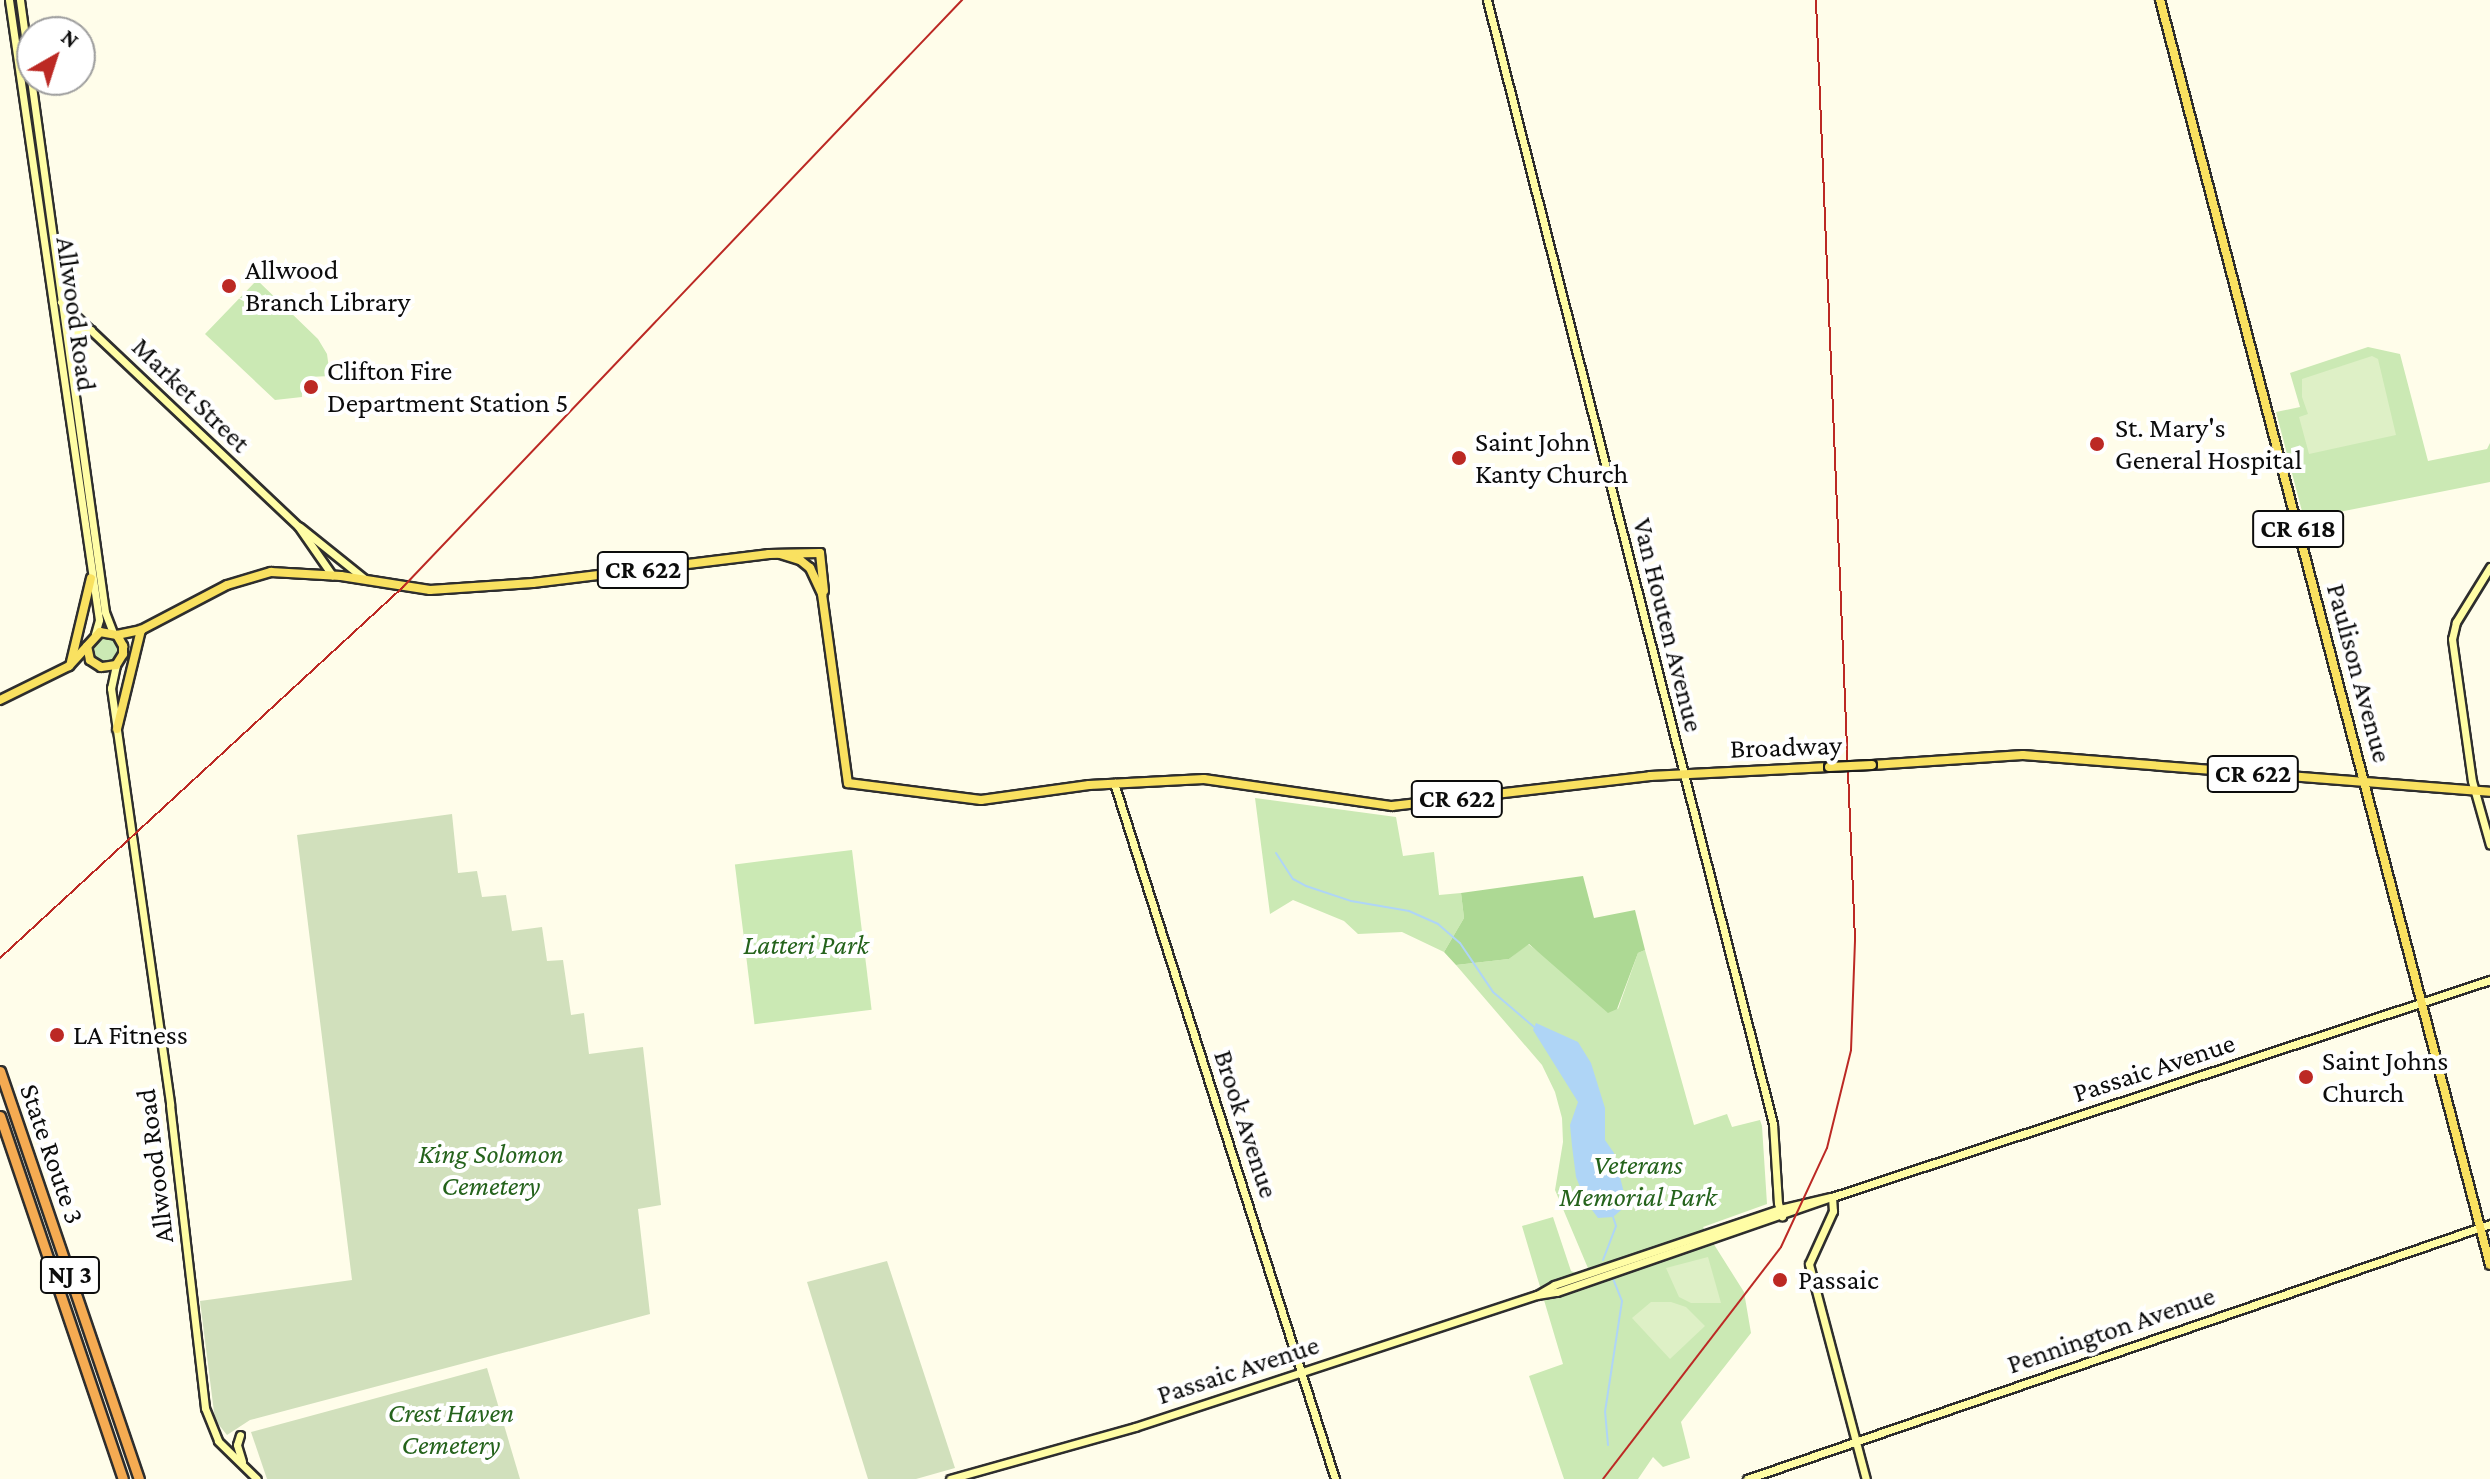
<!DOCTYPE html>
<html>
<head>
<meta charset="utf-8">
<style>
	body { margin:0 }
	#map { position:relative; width:2490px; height:1479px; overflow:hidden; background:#fffdea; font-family:"Crimson Pro",serif }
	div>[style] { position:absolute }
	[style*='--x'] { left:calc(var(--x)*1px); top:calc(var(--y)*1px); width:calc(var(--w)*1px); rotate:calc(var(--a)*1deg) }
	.green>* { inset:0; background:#cbe9b4; transform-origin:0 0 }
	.round { border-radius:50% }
	.forest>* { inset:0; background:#add994 }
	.cemetery>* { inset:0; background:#d1e0bc }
	.pitch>* { inset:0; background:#def0c6 }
	.water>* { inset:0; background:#afd5f6 }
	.stream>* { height:2px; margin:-1px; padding:0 1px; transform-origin:1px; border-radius:1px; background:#afd5f6 }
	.roads { filter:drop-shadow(2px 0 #2e2e2e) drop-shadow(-2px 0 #2e2e2e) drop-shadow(0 2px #2e2e2e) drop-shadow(0 -2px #2e2e2e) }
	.secondary>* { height:7px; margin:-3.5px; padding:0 3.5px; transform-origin:3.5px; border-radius:3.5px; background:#fffda5 }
	.primary>* { height:8px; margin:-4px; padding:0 4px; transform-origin:4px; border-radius:4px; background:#f9e160 }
	.highway>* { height:9px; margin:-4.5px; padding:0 4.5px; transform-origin:4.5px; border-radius:4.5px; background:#f5ab52 }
	.rail>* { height:2px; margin:-1px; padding:0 1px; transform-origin:1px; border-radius:1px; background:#bc2924 }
	.bridges { filter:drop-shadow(2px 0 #1d1d1d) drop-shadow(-2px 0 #1d1d1d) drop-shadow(0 2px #1d1d1d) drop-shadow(0 -2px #1d1d1d) }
	.primary-bridge>* { height:8px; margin:-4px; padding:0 4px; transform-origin:4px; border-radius:4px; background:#f9e160 }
	.dots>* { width:22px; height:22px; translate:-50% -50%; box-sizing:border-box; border:4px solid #fff; border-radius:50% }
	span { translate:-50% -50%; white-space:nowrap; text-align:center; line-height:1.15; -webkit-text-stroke:8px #fff; paint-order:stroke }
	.shield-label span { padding:2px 6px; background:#fff; border:2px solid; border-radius:6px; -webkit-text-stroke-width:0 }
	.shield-label { font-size:26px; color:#0c0c0c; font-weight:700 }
	.poi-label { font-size:28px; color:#0c0c0c }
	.left { translate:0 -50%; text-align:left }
	.street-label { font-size:28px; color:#0c0c0c }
	.park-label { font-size:28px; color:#25631c; font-style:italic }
	.north { position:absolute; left:16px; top:16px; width:80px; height:80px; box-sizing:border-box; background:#fff; border:2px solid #9e9e9e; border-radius:50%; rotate:39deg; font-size:22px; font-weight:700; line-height:32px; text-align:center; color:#0c0c0c }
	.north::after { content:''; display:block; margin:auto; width:28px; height:36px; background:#bc2924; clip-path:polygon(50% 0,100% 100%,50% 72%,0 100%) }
</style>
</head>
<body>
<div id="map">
	<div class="green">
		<div style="clip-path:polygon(257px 280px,318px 339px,327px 354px,330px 376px,309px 377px,309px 383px,302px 383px,302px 397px,275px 400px,205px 334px)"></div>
		<div style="clip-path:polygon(2368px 347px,2400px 354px,2428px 461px,2487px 449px,2490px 443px,2490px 482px,2304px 519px,2276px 412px,2300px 407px,2290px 373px)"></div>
		<div class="round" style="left:92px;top:635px;width:28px;height:28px"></div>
		<div style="clip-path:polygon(1255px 798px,1396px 817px,1403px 856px,1434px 852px,1439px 895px,1461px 893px,1464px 918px,1444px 952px,1402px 932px,1358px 934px,1344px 921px,1293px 900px,1270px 914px)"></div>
		<div style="left:852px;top:850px;width:161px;height:118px;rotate:83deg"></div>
		<div style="clip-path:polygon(1528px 944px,1618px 1009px,1638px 953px,1645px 950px,1694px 1125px,1727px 1114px,1732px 1127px,1760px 1120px,1762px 1126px,1767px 1204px,1703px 1227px,1744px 1292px,1751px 1333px,1681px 1422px,1690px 1458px,1663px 1467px,1653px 1457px,1638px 1479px,1564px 1479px,1529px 1376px,1563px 1364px,1522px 1226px,1553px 1217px,1571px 1271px,1593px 1280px,1555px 1190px,1563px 1142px,1562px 1118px,1555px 1092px,1542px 1065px,1456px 965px,1509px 959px)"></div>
	</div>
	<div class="forest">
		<div style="clip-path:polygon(1583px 876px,1594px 918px,1635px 910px,1645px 950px,1638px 953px,1617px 1009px,1608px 1013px,1529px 944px,1509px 959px,1456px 965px,1444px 952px,1464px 918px,1461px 893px)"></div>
	</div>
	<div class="cemetery">
		<div style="clip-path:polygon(452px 814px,458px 873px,477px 871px,482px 897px,506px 895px,512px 931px,542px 927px,547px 961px,563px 960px,571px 1015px,584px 1013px,589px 1054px,643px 1047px,661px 1205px,638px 1209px,650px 1314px,250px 1420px,227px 1435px,215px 1420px,200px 1301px,352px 1280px,297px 835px)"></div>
		<div style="clip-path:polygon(887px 1261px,955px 1468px,916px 1479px,868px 1479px,807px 1282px)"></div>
		<div style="clip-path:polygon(487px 1368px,520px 1479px,267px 1479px,251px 1432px)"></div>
	</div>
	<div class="pitch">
		<div style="clip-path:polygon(2372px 356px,2378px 359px,2396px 435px,2309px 454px,2299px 417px,2308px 414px,2302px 397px,2302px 379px)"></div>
		<div style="clip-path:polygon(1708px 1257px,1721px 1303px,1691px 1303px,1679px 1297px,1666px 1268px)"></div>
		<div style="clip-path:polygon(1651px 1302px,1671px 1302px,1686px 1307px,1705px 1326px,1670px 1359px,1632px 1318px)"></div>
	</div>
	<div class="water">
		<div style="clip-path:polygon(1536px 1023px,1578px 1042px,1591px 1063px,1605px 1108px,1605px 1140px,1614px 1153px,1627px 1205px,1613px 1217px,1598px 1218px,1586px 1202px,1576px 1177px,1572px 1146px,1570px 1125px,1578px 1102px,1533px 1030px)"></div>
	</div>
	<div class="stream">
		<div style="--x:1276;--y:853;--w:31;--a:57"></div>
		<div style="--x:1293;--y:879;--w:15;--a:28"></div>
		<div style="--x:1306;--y:886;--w:47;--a:18.4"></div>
		<div style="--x:1351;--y:901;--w:59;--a:9.8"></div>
		<div style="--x:1409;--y:911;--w:32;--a:24"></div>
		<div style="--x:1438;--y:924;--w:29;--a:41"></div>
		<div style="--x:1460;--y:943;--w:59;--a:56"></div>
		<div style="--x:1493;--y:992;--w:54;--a:40.5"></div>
		<div style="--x:1603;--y:1260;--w:36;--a:-69"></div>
		<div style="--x:1616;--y:1226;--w:9;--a:-108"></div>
		<div style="--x:1608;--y:1445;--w:33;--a:-95"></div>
		<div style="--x:1605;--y:1412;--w:112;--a:-81.3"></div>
		<div style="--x:1622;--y:1301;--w:24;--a:-112"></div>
	</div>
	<div class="roads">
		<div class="secondary">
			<div style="--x:9;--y:0;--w:626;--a:81.74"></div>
			<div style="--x:99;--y:620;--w:15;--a:106"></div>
			<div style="--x:20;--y:0;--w:618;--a:82.09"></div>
			<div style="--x:105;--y:612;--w:22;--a:69"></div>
			<div style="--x:1487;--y:0;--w:1160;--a:75.72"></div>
			<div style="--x:1773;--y:1124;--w:79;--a:86.4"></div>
			<div style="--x:1778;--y:1203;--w:14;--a:73"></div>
			<div style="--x:61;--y:302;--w:326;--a:43.4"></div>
			<div style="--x:298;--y:526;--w:60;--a:55.2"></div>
			<div style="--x:69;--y:340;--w:13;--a:-51"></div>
			<div style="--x:77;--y:330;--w:14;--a:0"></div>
			<div style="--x:300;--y:527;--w:83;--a:38.7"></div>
			<div style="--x:2490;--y:567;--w:65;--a:121.7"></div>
			<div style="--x:2456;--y:622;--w:17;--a:103"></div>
			<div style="--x:2452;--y:639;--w:143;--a:82"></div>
			<div style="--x:2472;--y:781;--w:66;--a:74.3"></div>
			<div style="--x:116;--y:665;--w:24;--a:102"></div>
			<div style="--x:111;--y:688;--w:421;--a:81.9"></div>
			<div style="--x:170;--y:1105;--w:305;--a:83.4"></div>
			<div style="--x:205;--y:1408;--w:35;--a:68"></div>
			<div style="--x:218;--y:1441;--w:54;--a:44.3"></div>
			<div style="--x:1114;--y:783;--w:730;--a:72.38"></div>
			<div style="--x:1832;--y:1197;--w:14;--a:86"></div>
			<div style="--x:1833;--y:1211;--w:58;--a:114.4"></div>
			<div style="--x:1809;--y:1264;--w:222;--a:75.2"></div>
			<div style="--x:1537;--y:1295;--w:20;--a:-9"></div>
			<div style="--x:1557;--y:1292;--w:291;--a:-19.1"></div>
			<div style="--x:1832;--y:1197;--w:693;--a:-18.25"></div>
			<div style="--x:240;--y:1435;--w:10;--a:107"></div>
			<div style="--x:237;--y:1445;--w:17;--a:73"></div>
			<div style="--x:950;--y:1479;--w:192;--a:-15.7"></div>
			<div style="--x:1135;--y:1427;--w:423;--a:-18.2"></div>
			<div style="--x:1537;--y:1295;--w:20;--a:-30"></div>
			<div style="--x:1554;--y:1285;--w:238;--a:-18.6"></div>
			<div style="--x:1780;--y:1209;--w:51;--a:-13.5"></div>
			<div style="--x:1747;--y:1479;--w:786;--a:-18.94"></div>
		</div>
		<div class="primary">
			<div style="--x:2160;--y:0;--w:1307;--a:75.38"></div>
			<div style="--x:780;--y:554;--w:21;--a:17"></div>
			<div style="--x:800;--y:560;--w:13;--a:39"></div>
			<div style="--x:810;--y:568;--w:29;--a:65"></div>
			<div style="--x:822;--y:594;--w:191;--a:82.2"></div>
			<div style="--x:848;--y:783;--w:134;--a:7.3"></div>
			<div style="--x:981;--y:800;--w:109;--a:-7.9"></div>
			<div style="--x:1089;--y:785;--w:115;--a:-3"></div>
			<div style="--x:1204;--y:779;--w:190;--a:8.2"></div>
			<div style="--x:1392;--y:806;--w:260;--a:-6.6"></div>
			<div style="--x:1650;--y:776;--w:179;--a:-2.9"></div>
			<div style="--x:117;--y:635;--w:25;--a:-12"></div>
			<div style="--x:141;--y:630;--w:97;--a:-27.6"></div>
			<div style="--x:227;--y:585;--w:46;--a:-16.5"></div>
			<div style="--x:271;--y:572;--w:70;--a:3.3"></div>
			<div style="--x:341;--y:576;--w:90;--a:8.9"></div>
			<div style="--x:430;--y:590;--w:103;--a:-3.9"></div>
			<div style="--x:533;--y:583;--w:238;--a:-7"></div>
			<div style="--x:769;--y:554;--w:51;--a:-1.1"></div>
			<div style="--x:820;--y:553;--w:38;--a:84"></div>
			<div style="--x:71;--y:662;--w:86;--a:-76.6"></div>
			<div style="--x:0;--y:700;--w:77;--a:-26.2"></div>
			<div style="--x:69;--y:666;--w:46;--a:-47.6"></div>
			<div style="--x:100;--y:632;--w:17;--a:10"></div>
			<div style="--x:117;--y:635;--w:13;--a:61"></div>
			<div style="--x:123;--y:646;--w:8;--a:90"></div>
			<div style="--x:123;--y:654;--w:13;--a:122"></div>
			<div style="--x:116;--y:665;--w:15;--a:172"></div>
			<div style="--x:101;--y:667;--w:13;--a:-148"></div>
			<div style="--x:90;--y:660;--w:14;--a:-102"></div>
			<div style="--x:117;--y:729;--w:102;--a:-76.4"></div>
			<div style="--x:1872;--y:765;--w:151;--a:-3.8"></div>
			<div style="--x:2023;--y:755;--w:468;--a:4.5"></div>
		</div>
		<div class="highway">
			<div style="--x:0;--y:1071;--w:431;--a:71.2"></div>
			<div style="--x:0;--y:1116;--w:383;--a:71.3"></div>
		</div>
	</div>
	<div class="rail">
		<div style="--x:0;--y:958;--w:548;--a:-42.63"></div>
		<div style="--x:403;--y:587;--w:811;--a:-46.4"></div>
		<div style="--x:1603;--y:1479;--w:292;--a:-52.5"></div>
		<div style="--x:1781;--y:1247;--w:109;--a:-65.1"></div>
		<div style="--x:1827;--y:1148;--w:101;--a:-76.2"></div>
		<div style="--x:1851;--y:1050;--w:110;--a:-87.9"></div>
		<div style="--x:1855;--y:940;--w:941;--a:-92.38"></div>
	</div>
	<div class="bridges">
		<div class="primary-bridge">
			<div style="--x:1829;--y:767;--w:43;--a:-2.7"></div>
		</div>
	</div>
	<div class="dots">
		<div style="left:229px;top:286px;background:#bc2924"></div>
		<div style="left:311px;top:387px;background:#bc2924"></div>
		<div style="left:2097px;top:444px;background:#bc2924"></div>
		<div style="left:1459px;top:458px;background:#bc2924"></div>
		<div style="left:57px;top:1035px;background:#bc2924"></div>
		<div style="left:2306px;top:1077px;background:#bc2924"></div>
		<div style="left:1780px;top:1280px;background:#bc2924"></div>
	</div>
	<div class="shield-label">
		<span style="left:2298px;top:529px">CR 618</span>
		<span style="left:643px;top:570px">CR 622</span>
		<span style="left:2253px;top:774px">CR 622</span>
		<span style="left:1457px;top:799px">CR 622</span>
		<span style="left:70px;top:1275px">NJ 3</span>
	</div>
	<div class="poi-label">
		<span class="left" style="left:245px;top:286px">Allwood<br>Branch Library</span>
		<span class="left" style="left:327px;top:387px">Clifton Fire<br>Department Station 5</span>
		<span class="left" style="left:2115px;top:444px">St. Mary's<br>General Hospital</span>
		<span class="left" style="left:1475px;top:458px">Saint John<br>Kanty Church</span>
		<span class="left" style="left:73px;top:1035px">LA Fitness</span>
		<span class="left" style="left:2322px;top:1077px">Saint Johns<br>Church</span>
		<span class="left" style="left:1798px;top:1280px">Passaic</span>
	</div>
	<div class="street-label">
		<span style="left:76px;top:314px;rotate:82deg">Allwood Road</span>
		<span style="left:191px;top:395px;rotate:44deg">Market Street</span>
		<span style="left:1668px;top:625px;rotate:76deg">Van Houten Avenue</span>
		<span style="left:2359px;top:673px;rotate:75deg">Paulison Avenue</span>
		<span style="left:1786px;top:747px;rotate:-2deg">Broadway</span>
		<span style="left:2154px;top:1068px;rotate:-18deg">Passaic Avenue</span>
		<span style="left:1246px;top:1124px;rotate:72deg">Brook Avenue</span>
		<span style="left:52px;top:1154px;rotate:71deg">State Route 3</span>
		<span style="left:155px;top:1166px;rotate:-97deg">Allwood Road</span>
		<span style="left:2111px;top:1330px;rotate:-19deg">Pennington Avenue</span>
		<span style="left:1238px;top:1370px;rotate:-18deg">Passaic Avenue</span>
	</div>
	<div class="park-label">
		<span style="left:806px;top:945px">Latteri Park</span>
		<span style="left:491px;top:1170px">King Solomon<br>Cemetery</span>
		<span style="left:1638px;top:1181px">Veterans<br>Memorial Park</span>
		<span style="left:451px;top:1429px">Crest Haven<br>Cemetery</span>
	</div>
	<div class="north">N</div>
</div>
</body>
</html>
